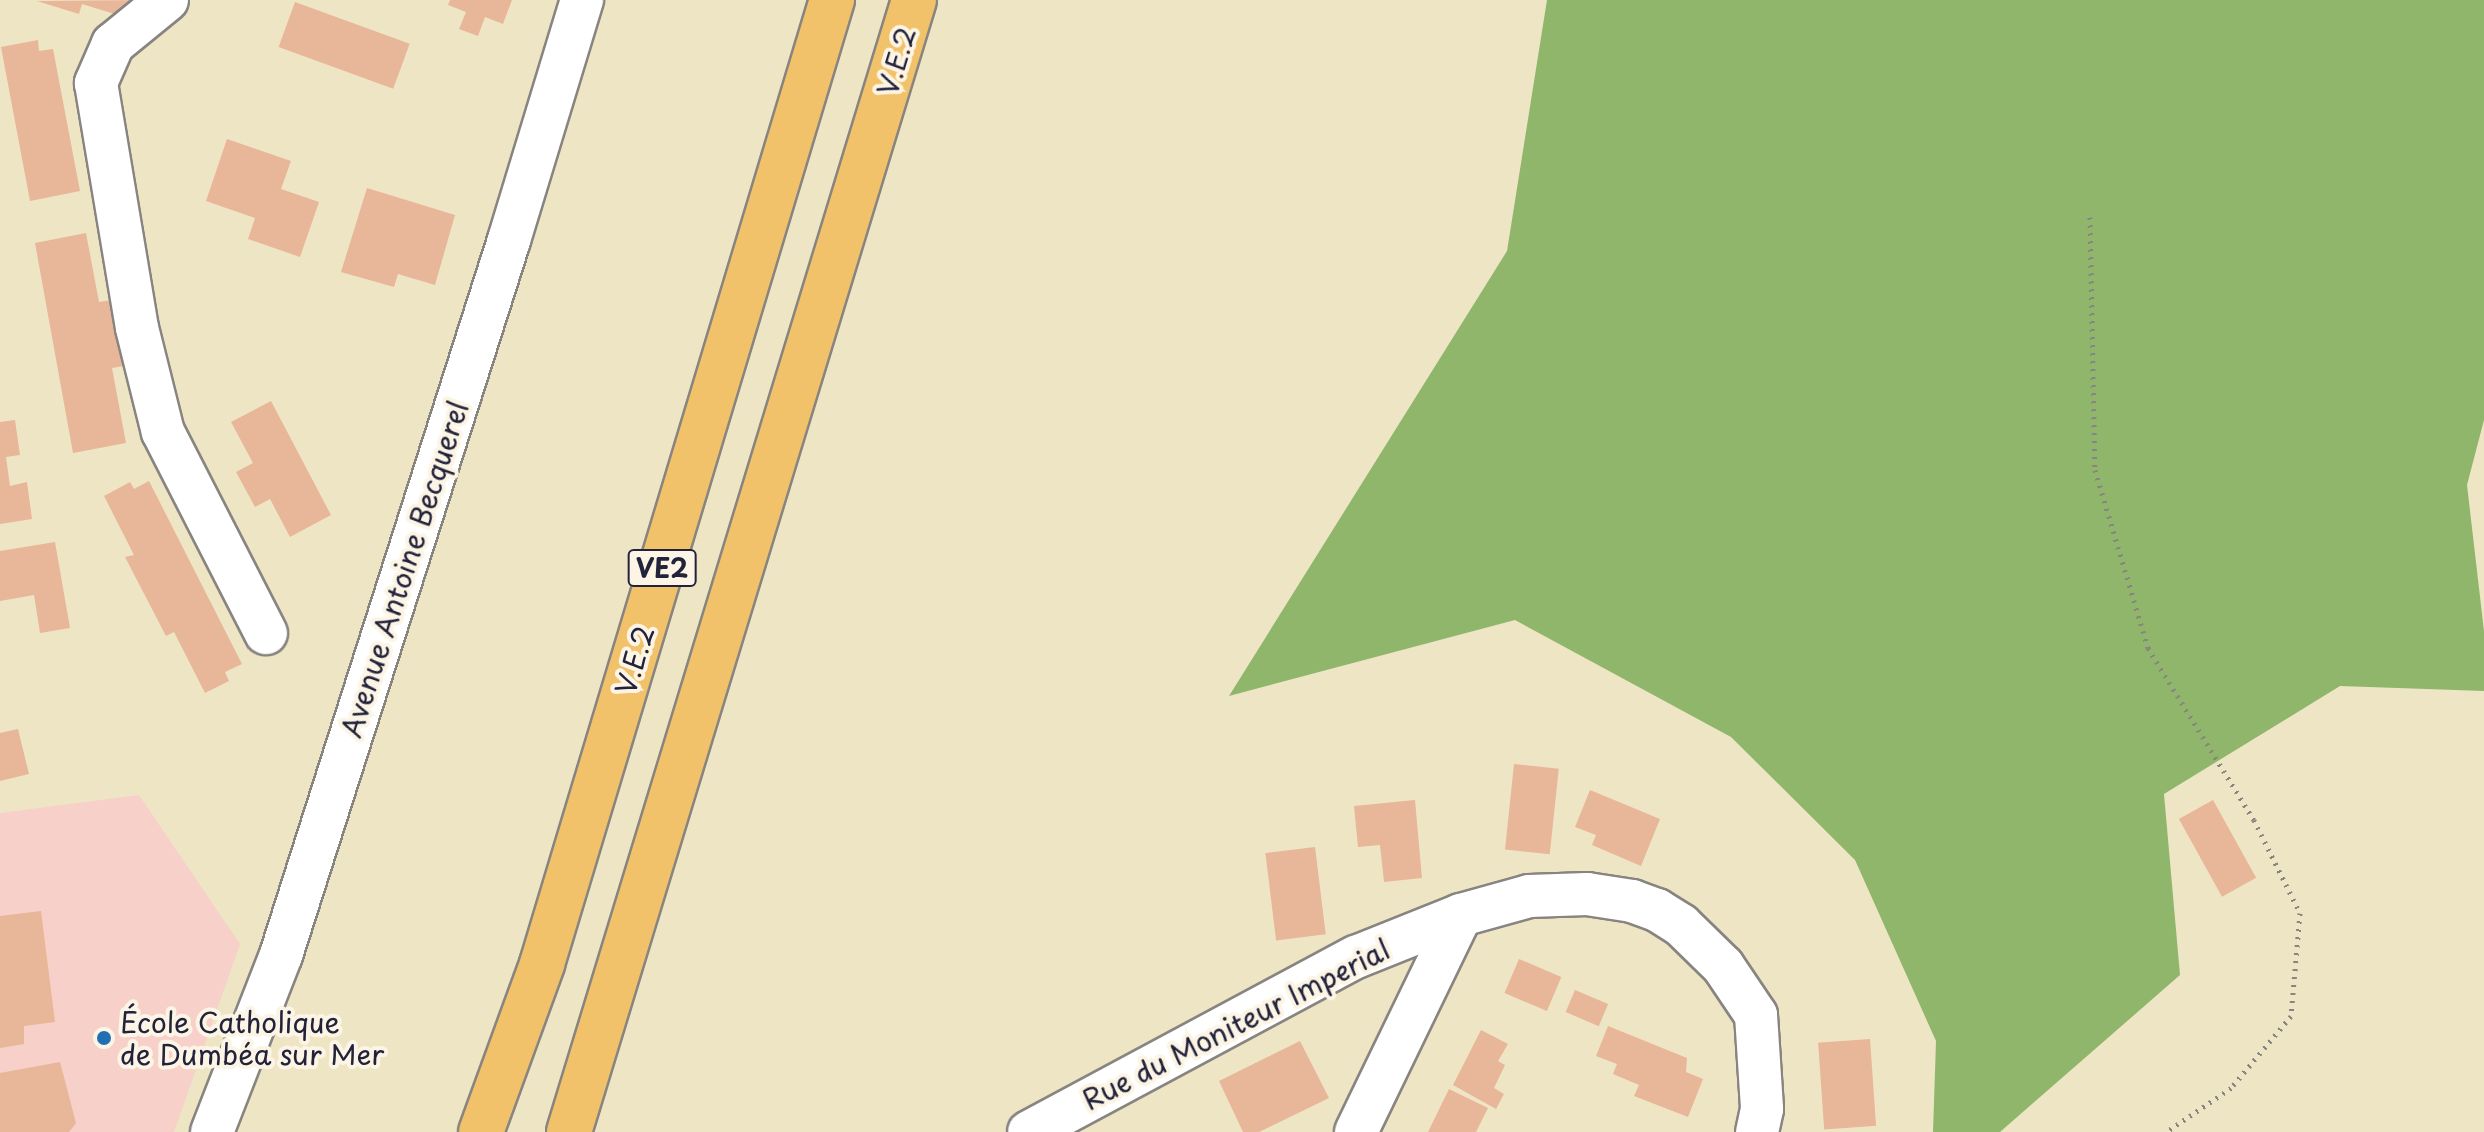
<!DOCTYPE html>
<html>
<head>
<meta charset="utf-8">
<style>
	body { margin:0 }
	#map { position:relative; width:2484px; height:1132px; overflow:hidden; background:#eee5c5; font-family:"Playpen Sans",sans-serif }
	div>[style] { position:absolute }
	[style*='--x'] { left:calc(var(--x)*1px); top:calc(var(--y)*1px); width:calc(var(--w)*1px); rotate:calc(var(--a)*1deg) }
	.built>* { inset:0; background:#f7d0c9 }
	.forest>* { inset:0; background:#90b66c }
	.building>* { inset:0; background:#e8b698; transform-origin:0 0 }
	.path>* { height:5px; margin-top:-2.5px; transform-origin:0; background:repeating-linear-gradient(90deg,#888480 0 2px,transparent 0 8px) }
	.roads { filter:drop-shadow(2px 0 #888480) drop-shadow(-2px 0 #888480) drop-shadow(0 2px #888480) drop-shadow(0 -2px #888480) }
	.minor>* { height:42px; margin:-21px; padding:0 21px; transform-origin:21px; border-radius:21px; background:#fff }
	.highway>* { height:44px; margin:-22px; padding:0 22px; transform-origin:22px; border-radius:22px; background:#f2c26a }
	.dots>* { width:22px; height:22px; translate:-50% -50%; box-sizing:border-box; border:4px solid #fcf5e5; border-radius:50% }
	span { translate:-50% -50%; white-space:nowrap; text-align:center; line-height:1.15; -webkit-text-stroke:8px #fcf5e5; paint-order:stroke }
	.shield-label span { padding:2px 6px; background:#fcf5e5; border:2px solid; border-radius:6px; -webkit-text-stroke-width:0 }
	.shield-label { font-size:26px; color:#22223b; font-weight:700 }
	.street-label { font-size:28px; color:#22223b }
	.poi-label { font-size:28px; color:#22223b }
	.left { translate:0 -50%; text-align:left }
</style>
</head>
<body>
<div id="map">
	<div class="built">
		<div style="clip-path:polygon(139px 795px,240px 944px,174px 1132px,0 1132px,0 813px)"></div>
	</div>
	<div class="forest">
		<div style="clip-path:polygon(1547px 0,2484px 0,2484px 420px,2467px 485px,2484px 631px,2484px 691px,2340px 686px,2164px 794px,2180px 975px,2000px 1132px,1933px 1132px,1936px 1041px,1855px 860px,1731px 737px,1515px 620px,1229px 696px,1507px 251px)"></div>
	</div>
	<div class="building">
		<div style="clip-path:polygon(148px 0,146px 8px,126px 2px,121px 16px,82px 4px,79px 14px,37px 1px)"></div>
		<div style="clip-path:polygon(450px 0,512px 0,503px 24px,485px 17px,478px 36px,459px 29px,466px 12px,448px 5px)"></div>
		<div style="left:295px;top:2px;width:122px;height:48px;rotate:20deg"></div>
		<div style="clip-path:polygon(38px 40px,39px 51px,53px 49px,80px 191px,30px 201px,1px 47px)"></div>
		<div style="clip-path:polygon(227px 139px,291px 161px,281px 189px,319px 202px,300px 257px,248px 239px,255px 218px,206px 201px)"></div>
		<div style="clip-path:polygon(367px 188px,455px 215px,435px 285px,398px 274px,394px 287px,341px 272px)"></div>
		<div style="clip-path:polygon(86px 233px,99px 302px,112px 300px,124px 366px,112px 368px,126px 443px,73px 453px,35px 243px)"></div>
		<div style="clip-path:polygon(271px 401px,331px 515px,290px 537px,270px 499px,255px 507px,236px 472px,253px 463px,231px 422px)"></div>
		<div style="clip-path:polygon(15px 420px,20px 455px,6px 457px,10px 486px,27px 482px,32px 519px,0 524px,0 422px)"></div>
		<div style="clip-path:polygon(149px 481px,242px 664px,225px 672px,229px 681px,205px 693px,174px 632px,166px 636px,125px 557px,134px 555px,104px 496px,130px 482px,134px 489px)"></div>
		<div style="clip-path:polygon(55px 542px,70px 628px,40px 633px,34px 595px,0 601px,0 551px)"></div>
		<div style="clip-path:polygon(18px 729px,29px 774px,0 781px,0 733px)"></div>
		<div style="left:1514px;top:764px;width:45px;height:86px;rotate:6deg"></div>
		<div style="clip-path:polygon(1590px 790px,1660px 819px,1641px 866px,1592px 845px,1596px 835px,1575px 827px)"></div>
		<div style="clip-path:polygon(1415px 800px,1422px 878px,1384px 882px,1380px 845px,1358px 847px,1354px 806px)"></div>
		<div style="left:2213px;top:800px;width:89px;height:39px;rotate:61deg"></div>
		<div style="left:1315px;top:847px;width:88px;height:50px;rotate:83deg"></div>
		<div style="clip-path:polygon(41px 911px,55px 1022px,24px 1026px,24px 1044px,0 1048px,0 916px)"></div>
		<div style="left:1519px;top:959px;width:46px;height:37px;rotate:23deg"></div>
		<div style="left:1575px;top:990px;width:36px;height:24px;rotate:23deg"></div>
		<div style="clip-path:polygon(1608px 1026px,1687px 1058px,1686px 1072px,1703px 1079px,1688px 1117px,1634px 1096px,1639px 1085px,1613px 1074px,1617px 1064px,1596px 1056px)"></div>
		<div style="clip-path:polygon(1481px 1030px,1508px 1044px,1498px 1061px,1505px 1065px,1494px 1088px,1504px 1094px,1496px 1109px,1453px 1085px)"></div>
		<div style="left:1870px;top:1039px;width:87px;height:52px;rotate:86deg"></div>
		<div style="clip-path:polygon(1300px 1041px,1329px 1098px,1259px 1132px,1243px 1132px,1219px 1081px)"></div>
		<div style="clip-path:polygon(60px 1062px,76px 1123px,69px 1132px,0 1132px,0 1073px)"></div>
		<div style="clip-path:polygon(1449px 1089px,1488px 1108px,1476px 1132px,1428px 1132px)"></div>
	</div>
	<div class="path">
		<div style="--x:2090;--y:217;--w:253;--a:88.9"></div>
		<div style="--x:2095;--y:470;--w:186;--a:73.4"></div>
		<div style="--x:2148;--y:648;--w:202;--a:58.4"></div>
		<div style="--x:2254;--y:820;--w:104;--a:63.7"></div>
		<div style="--x:2300;--y:913;--w:103;--a:95"></div>
		<div style="--x:2291;--y:1016;--w:94;--a:129.8"></div>
		<div style="--x:2231;--y:1088;--w:78;--a:145.9"></div>
	</div>
	<div class="roads">
		<div class="minor">
			<div style="--x:167;--y:0;--w:70;--a:140.8"></div>
			<div style="--x:113;--y:44;--w:43;--a:113.6"></div>
			<div style="--x:96;--y:83;--w:248;--a:80.5"></div>
			<div style="--x:137;--y:328;--w:107;--a:76"></div>
			<div style="--x:163;--y:432;--w:226;--a:62.9"></div>
			<div style="--x:212;--y:1132;--w:190;--a:-68.7"></div>
			<div style="--x:281;--y:955;--w:750;--a:-72.31"></div>
			<div style="--x:509;--y:240;--w:251;--a:-73.1"></div>
			<div style="--x:1029;--y:1132;--w:371;--a:-28.2"></div>
			<div style="--x:1356;--y:957;--w:113;--a:-21.8"></div>
			<div style="--x:1461;--y:915;--w:71;--a:-15.6"></div>
			<div style="--x:1529;--y:896;--w:58;--a:-2"></div>
			<div style="--x:1587;--y:894;--w:46;--a:8.8"></div>
			<div style="--x:1632;--y:901;--w:27;--a:20"></div>
			<div style="--x:1657;--y:910;--w:28;--a:32"></div>
			<div style="--x:1681;--y:925;--w:59;--a:44.3"></div>
			<div style="--x:1723;--y:966;--w:59;--a:56"></div>
			<div style="--x:1756;--y:1015;--w:94;--a:86.3"></div>
			<div style="--x:1762;--y:1109;--w:24;--a:102"></div>
			<div style="--x:1356;--y:1132;--w:241;--a:-64.2"></div>
		</div>
		<div class="highway">
			<div style="--x:481;--y:1132;--w:179;--a:-70"></div>
			<div style="--x:542;--y:964;--w:1007;--a:-73.26"></div>
			<div style="--x:569;--y:1132;--w:1183;--a:-73.05"></div>
		</div>
	</div>
	<div class="dots">
		<div style="left:104px;top:1038px;background:#1f6fb2"></div>
	</div>
	<div class="shield-label">
		<span style="left:662px;top:568px">VE2</span>
	</div>
	<div class="street-label">
		<span style="left:896px;top:61px;rotate:-73deg">V.E.2</span>
		<span style="left:404px;top:569px;rotate:-72deg">Avenue Antoine Becquerel</span>
		<span style="left:634px;top:660px;rotate:-73deg">V.E.2</span>
		<span style="left:1236px;top:1024px;rotate:-27deg">Rue du Moniteur Imperial</span>
	</div>
	<div class="poi-label">
		<span class="left" style="left:120px;top:1038px">École Catholique<br>de Dumbéa sur Mer</span>
	</div>
</div>
</body>
</html>
